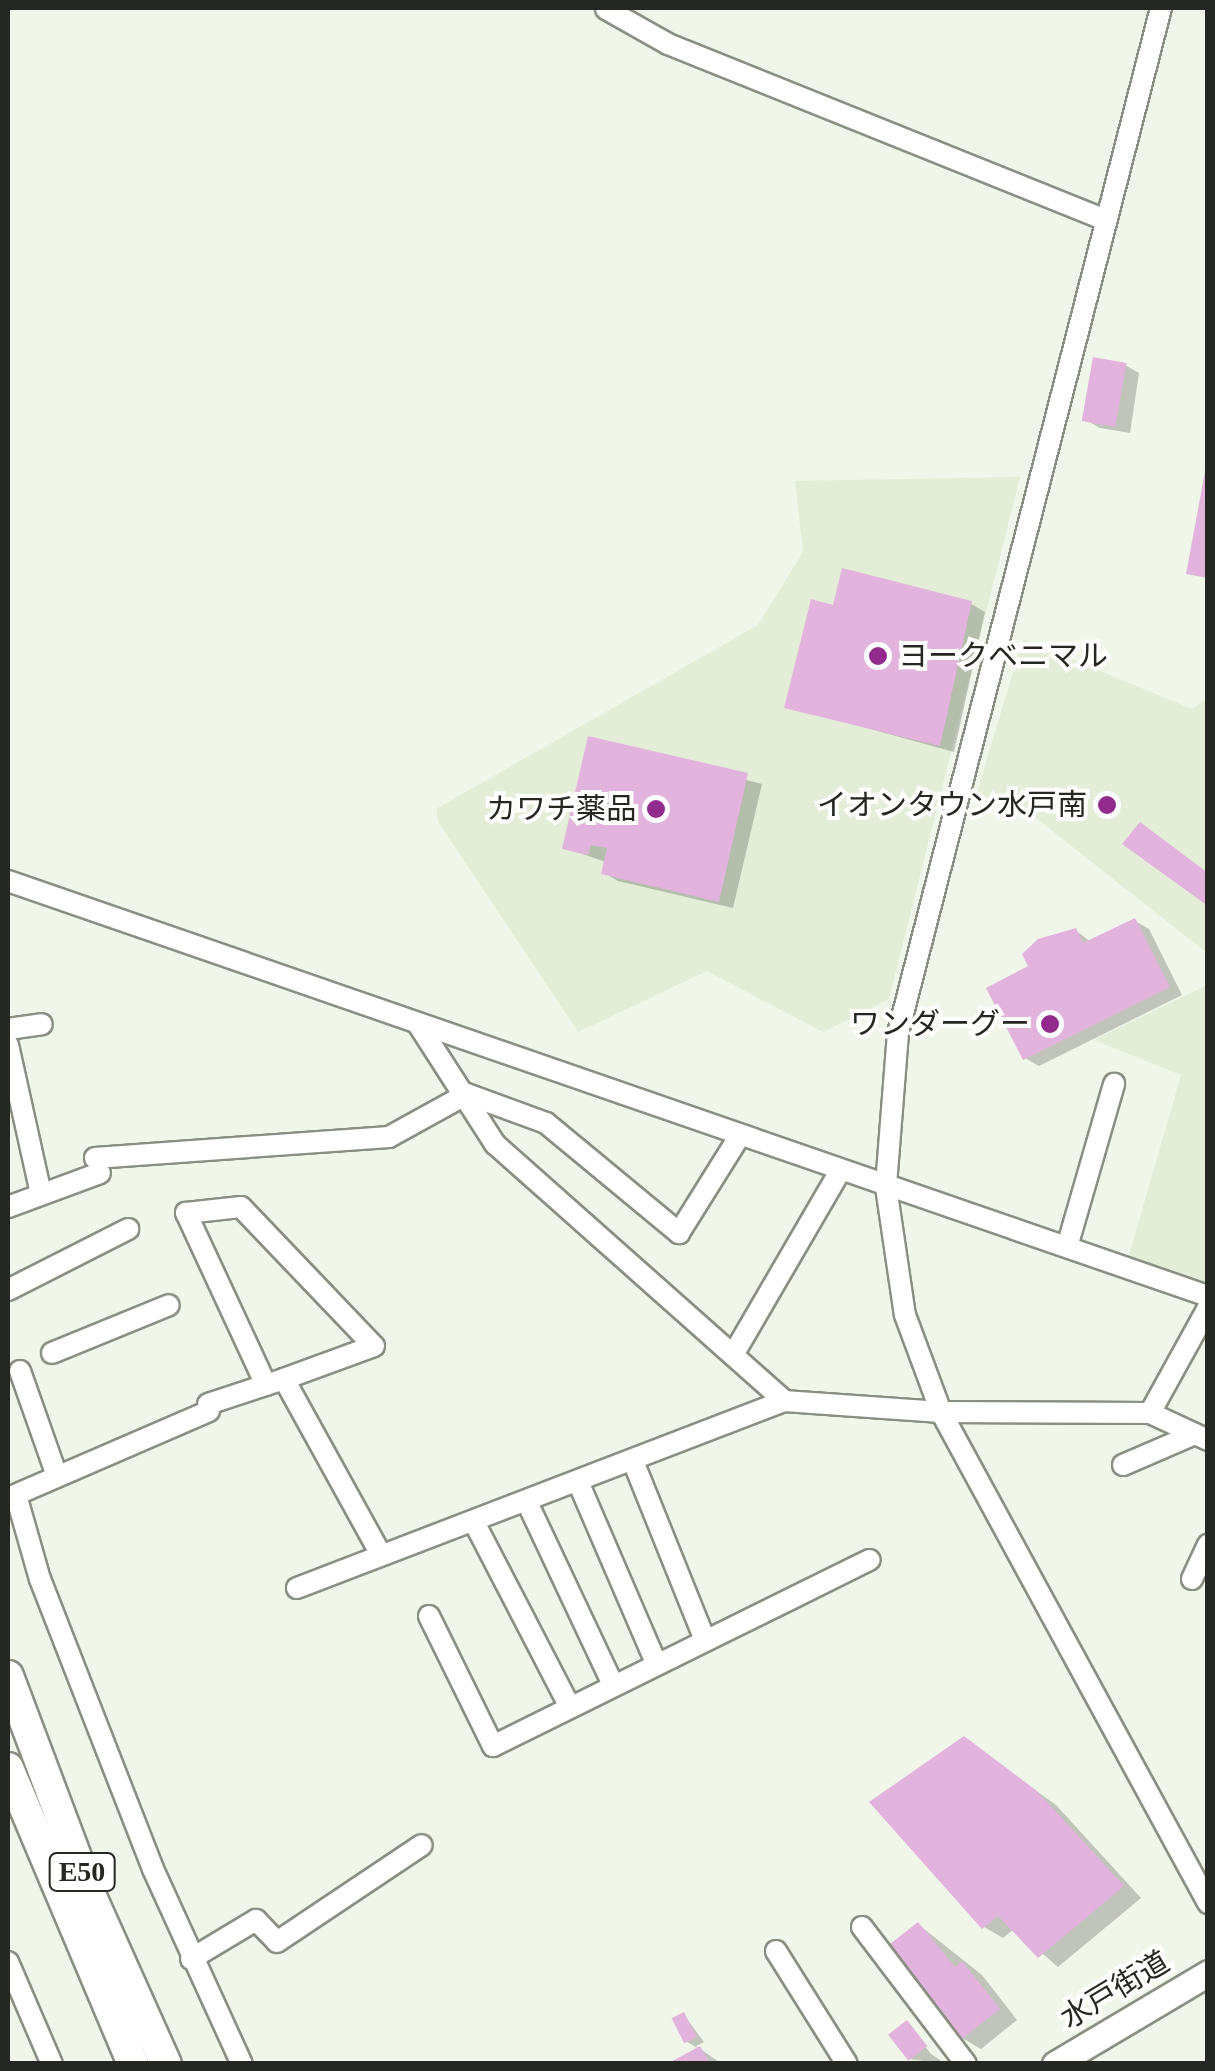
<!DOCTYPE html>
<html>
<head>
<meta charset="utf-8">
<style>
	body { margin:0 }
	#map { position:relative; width:1215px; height:2071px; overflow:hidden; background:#f0f6e9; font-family:"Times New Roman","Noto Sans JP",serif }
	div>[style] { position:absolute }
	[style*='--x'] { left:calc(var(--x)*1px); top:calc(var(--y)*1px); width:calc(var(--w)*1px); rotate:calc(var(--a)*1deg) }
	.built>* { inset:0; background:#e3edd8 }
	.shadow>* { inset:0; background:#0003 }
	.building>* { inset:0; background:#e2b4dd; transform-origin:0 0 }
	.roads { filter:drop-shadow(2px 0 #8a8f83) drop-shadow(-2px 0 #8a8f83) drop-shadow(0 2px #8a8f83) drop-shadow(0 -2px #8a8f83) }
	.minor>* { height:20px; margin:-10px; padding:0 10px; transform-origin:10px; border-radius:10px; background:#fff }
	.major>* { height:25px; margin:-12.5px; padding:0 12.5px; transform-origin:12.5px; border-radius:12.5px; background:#fff }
	.highway>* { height:30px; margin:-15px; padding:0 15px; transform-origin:15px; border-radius:15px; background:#fff }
	.dots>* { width:28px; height:28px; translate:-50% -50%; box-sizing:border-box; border:5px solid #fff; border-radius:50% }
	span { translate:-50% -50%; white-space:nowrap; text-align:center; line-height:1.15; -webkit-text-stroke:8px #fff; paint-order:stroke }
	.shield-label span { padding:2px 8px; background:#fff; border:2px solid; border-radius:8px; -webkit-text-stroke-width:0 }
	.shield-label { font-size:28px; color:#252722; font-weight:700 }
	.poi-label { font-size:30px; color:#252722 }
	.left { translate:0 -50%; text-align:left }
	.right { translate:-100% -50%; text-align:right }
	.street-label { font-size:30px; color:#252722 }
	.frame { position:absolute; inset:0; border:10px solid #252722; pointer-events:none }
</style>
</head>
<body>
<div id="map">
	<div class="built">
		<div style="clip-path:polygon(1020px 477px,889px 999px,823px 1032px,707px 971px,578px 1032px,438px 822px,436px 809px,758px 625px,803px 552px,795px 481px)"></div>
		<div style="clip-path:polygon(1023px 639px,1192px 709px,1207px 699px,1207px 953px,1036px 818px,977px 792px)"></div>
		<div style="clip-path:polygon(1207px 985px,1207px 1284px,1128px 1259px,1181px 1075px,1094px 1040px)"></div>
	</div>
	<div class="shadow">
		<div style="clip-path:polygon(1125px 365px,1139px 373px,1130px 433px,1100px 428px,1086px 420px)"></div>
		<div style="clip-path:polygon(971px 604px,985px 612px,954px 752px,787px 706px,834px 608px)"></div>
		<div style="clip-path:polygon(589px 739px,762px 784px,733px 908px,618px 881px,604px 873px,606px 862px,565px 848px)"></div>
		<div style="clip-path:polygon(1135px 921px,1149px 929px,1182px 995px,1039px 1066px,1025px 1058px,1031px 967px,1075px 930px,1091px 942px)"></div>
		<div style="clip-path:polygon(964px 1739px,1056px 1805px,1141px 1898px,1058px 1967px,1014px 1929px,1003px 1938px,984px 1927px)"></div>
		<div style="clip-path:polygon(919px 1925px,982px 1975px,1017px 2020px,981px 2049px,962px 2038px)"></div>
		<div style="clip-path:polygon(684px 2015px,704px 2042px,696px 2046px,722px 2064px,672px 2064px,699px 2049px,686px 2041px)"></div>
		<div style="clip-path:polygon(907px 2023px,931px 2054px,946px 2064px,909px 2059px)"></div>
	</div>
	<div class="building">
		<div style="left:1093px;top:357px;width:34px;height:65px;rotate:10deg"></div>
		<div style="clip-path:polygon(1206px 466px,1208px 466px,1208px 578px,1186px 574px)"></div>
		<div style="clip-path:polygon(842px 568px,972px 601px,940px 746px,784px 708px,811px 599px,833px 605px)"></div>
		<div style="clip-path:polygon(588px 736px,748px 773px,719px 902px,601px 874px,607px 848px,591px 845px,588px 855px,562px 849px)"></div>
		<div style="clip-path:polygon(1140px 822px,1208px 873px,1208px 906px,1122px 844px)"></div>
		<div style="clip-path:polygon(1135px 918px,1170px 987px,1023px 1060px,986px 988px,1028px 966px,1022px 954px,1038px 939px,1076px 928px,1083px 943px)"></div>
		<div style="clip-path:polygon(964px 1736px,1037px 1791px,1124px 1886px,1038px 1958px,998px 1916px,982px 1929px,869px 1802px)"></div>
		<div style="clip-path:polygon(918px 1922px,955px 1967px,962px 1961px,1000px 2009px,960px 2040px,890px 1944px)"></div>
		<div style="left:684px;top:2012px;width:28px;height:14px;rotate:63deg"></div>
		<div style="left:907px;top:2020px;width:33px;height:24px;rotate:52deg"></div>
		<div style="clip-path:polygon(700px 2046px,710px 2064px,667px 2064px)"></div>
	</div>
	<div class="roads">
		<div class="minor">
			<div style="--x:1161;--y:8;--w:1058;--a:104.39"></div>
			<div style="--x:898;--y:1033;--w:154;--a:94.5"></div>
			<div style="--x:886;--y:1187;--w:129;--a:81.6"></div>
			<div style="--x:905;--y:1315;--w:103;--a:69.6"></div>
			<div style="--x:941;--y:1412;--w:559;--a:61.46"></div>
			<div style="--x:606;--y:9;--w:71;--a:29.4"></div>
			<div style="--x:668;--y:44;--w:471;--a:21.9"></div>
			<div style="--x:8;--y:881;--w:1270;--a:19.08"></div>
			<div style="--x:418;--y:1024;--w:143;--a:57.3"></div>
			<div style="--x:495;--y:1144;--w:387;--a:41.6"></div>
			<div style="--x:784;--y:1401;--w:157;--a:4"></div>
			<div style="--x:941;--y:1412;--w:209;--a:0.3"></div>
			<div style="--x:1150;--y:1413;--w:64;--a:25"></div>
			<div style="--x:8;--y:1029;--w:34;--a:-8"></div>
			<div style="--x:8;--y:1045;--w:153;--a:77.5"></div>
			<div style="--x:95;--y:1158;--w:295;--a:-4.1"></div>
			<div style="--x:389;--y:1137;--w:89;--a:-28.9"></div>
			<div style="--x:467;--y:1094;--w:84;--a:20.2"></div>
			<div style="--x:546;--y:1123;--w:173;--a:39.6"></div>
			<div style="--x:679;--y:1233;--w:113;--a:-58"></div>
			<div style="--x:8;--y:1207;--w:98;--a:-20.3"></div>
			<div style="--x:1067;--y:1247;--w:170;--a:-73.9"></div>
			<div style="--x:8;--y:1290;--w:135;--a:-26.9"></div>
			<div style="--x:52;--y:1353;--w:126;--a:-22.3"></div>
			<div style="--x:733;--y:1355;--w:213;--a:-59.8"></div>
			<div style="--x:20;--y:1371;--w:111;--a:70.6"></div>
			<div style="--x:266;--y:1385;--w:190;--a:-114.9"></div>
			<div style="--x:186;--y:1213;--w:55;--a:-6.2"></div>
			<div style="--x:241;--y:1207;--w:192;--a:46.3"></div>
			<div style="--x:374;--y:1346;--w:96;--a:159.9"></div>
			<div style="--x:208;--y:1404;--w:80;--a:-18.2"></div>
			<div style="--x:284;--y:1379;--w:201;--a:61.1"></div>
			<div style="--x:1150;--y:1413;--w:120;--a:-61.1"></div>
			<div style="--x:633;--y:1461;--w:193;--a:68.1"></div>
			<div style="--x:1123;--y:1465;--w:78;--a:-23.3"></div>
			<div style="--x:579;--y:1484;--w:195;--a:66.7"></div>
			<div style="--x:16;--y:1495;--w:87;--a:74.1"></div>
			<div style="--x:40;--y:1579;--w:311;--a:68.7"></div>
			<div style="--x:153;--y:1869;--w:214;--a:65.5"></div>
			<div style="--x:8;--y:1498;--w:219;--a:-23.4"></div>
			<div style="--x:527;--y:1502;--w:202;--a:64.8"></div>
			<div style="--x:474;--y:1522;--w:208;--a:62.6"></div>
			<div style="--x:1192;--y:1579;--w:38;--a:-65"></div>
			<div style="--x:297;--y:1588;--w:522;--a:-21.01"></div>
			<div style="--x:429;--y:1616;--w:145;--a:63.8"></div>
			<div style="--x:493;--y:1746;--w:420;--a:-26.3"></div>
			<div style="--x:862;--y:1927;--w:172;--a:52.8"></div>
			<div style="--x:776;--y:1951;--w:133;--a:57.9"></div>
			<div style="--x:191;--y:1959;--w:76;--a:-31"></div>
			<div style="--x:256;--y:1920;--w:30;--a:46"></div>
			<div style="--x:277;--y:1942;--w:174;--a:-33.8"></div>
			<div style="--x:8;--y:1962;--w:111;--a:66.7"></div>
		</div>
		<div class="major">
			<div style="--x:1055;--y:2064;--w:178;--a:-30.7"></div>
		</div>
		<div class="highway">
			<div style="--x:8;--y:1676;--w:231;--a:69.4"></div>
			<div style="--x:89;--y:1892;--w:188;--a:65.9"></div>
			<div style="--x:8;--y:1768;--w:321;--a:67.1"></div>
		</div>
	</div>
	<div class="dots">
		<div style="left:878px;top:656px;background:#932a8e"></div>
		<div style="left:1107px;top:805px;background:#932a8e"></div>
		<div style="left:656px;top:809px;background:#932a8e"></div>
		<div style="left:1050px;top:1024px;background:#932a8e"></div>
	</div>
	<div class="shield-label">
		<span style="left:82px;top:1872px">E50</span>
	</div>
	<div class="poi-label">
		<span class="left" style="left:898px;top:656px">ヨークベニマル</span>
		<span class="right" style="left:1087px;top:805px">イオンタウン水戸南</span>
		<span class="right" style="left:636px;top:809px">カワチ薬品</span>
		<span class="right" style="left:1030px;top:1024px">ワンダーグー</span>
	</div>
	<div class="street-label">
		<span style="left:1115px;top:1990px;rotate:-31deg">水戸街道</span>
	</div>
	<div class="frame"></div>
</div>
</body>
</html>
